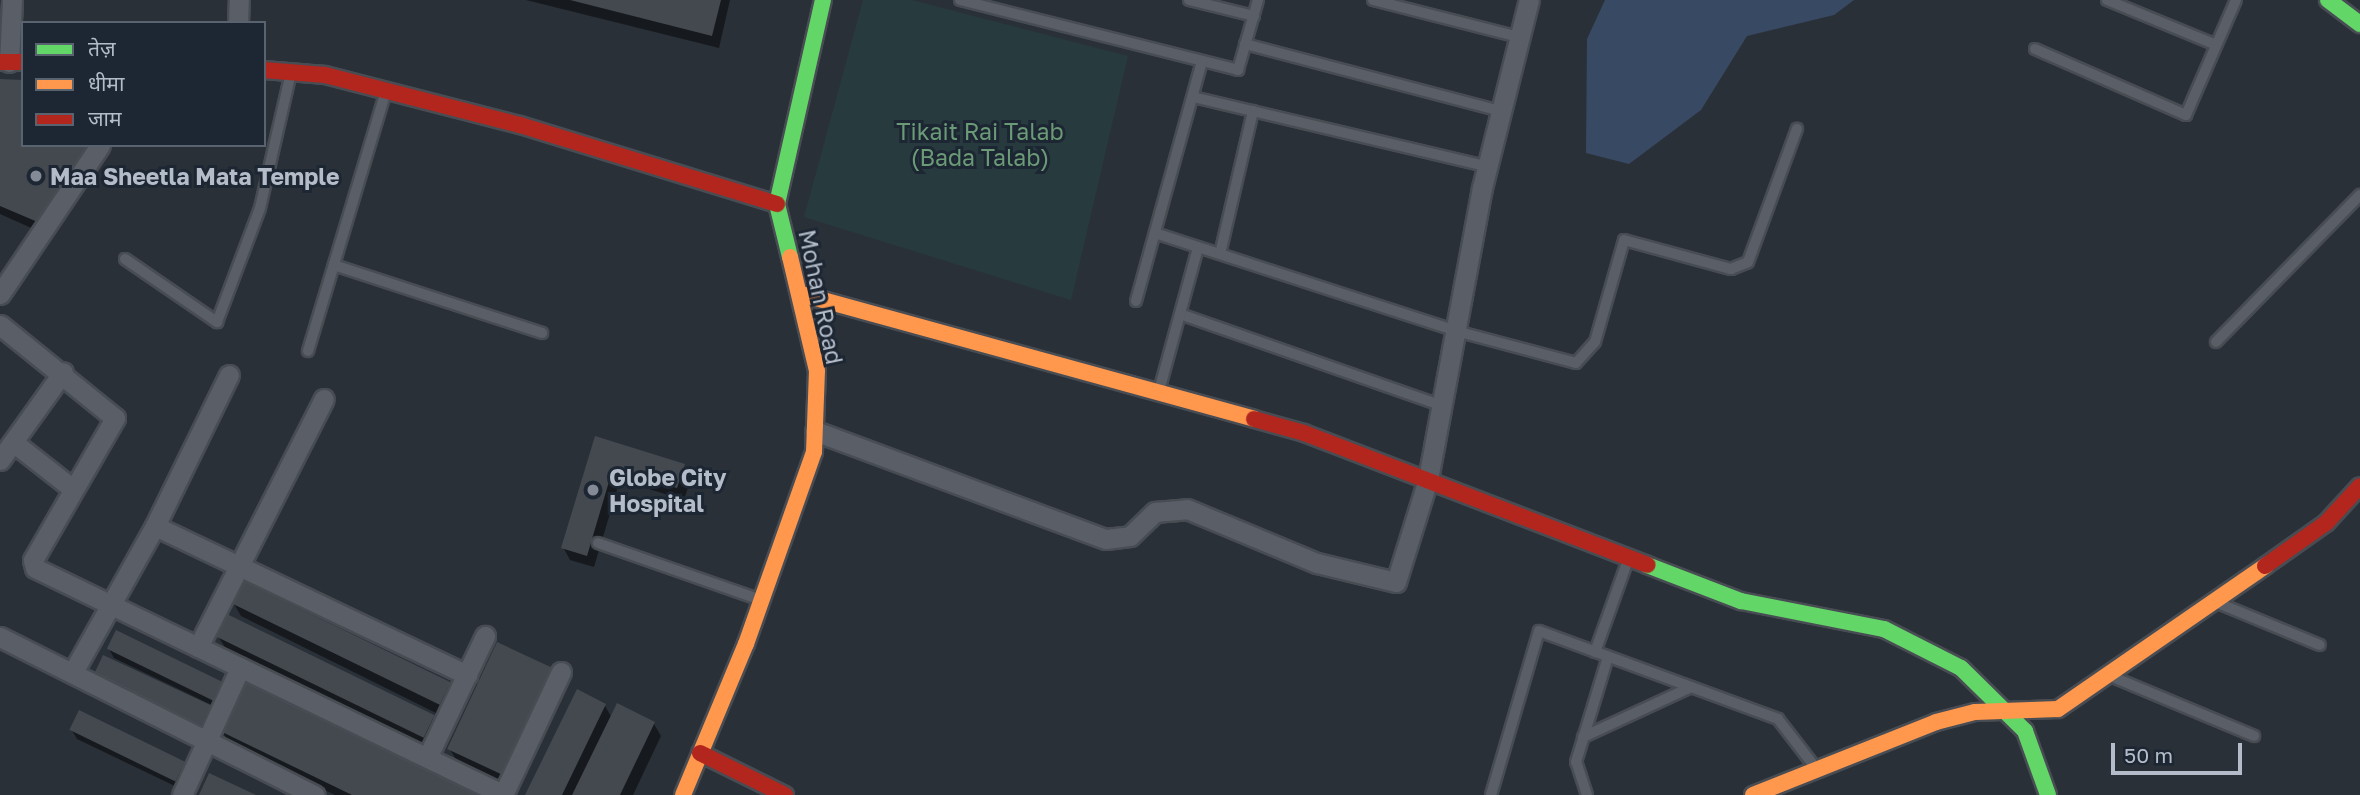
<!DOCTYPE html>
<html>
<head>
<meta charset="utf-8">
<style>
	body { margin:0 }
	#map { position:relative; width:2360px; height:795px; overflow:hidden; background:#2a3038; font-family:"Golos Text","Noto Sans Devanagari",sans-serif }
	div>[style] { position:absolute }
	[style*='--x'] { left:calc(var(--x)*1px); top:calc(var(--y)*1px); width:calc(var(--w)*1px); rotate:calc(var(--a)*1deg) }
	.green>* { inset:0; background:#273a3e }
	.water>* { inset:0; background:#384963 }
	.shadow>* { inset:0; background:#0007 }
	.building>* { inset:0; background:#444950; transform-origin:0 0 }
	.roads { filter:drop-shadow(2px 0 #484c53) drop-shadow(-2px 0 #484c53) drop-shadow(0 2px #484c53) drop-shadow(0 -2px #484c53) }
	.lane>* { height:10px; margin:-5px; padding:0 5px; transform-origin:5px; border-radius:5px; background:#5a5e66 }
	.street>* { height:19px; margin:-9.5px; padding:0 9.5px; transform-origin:9.5px; border-radius:9.5px; background:#5a5e66 }
	.fast>* { height:16px; margin:-8px; padding:0 8px; transform-origin:8px; border-radius:8px; background:#63d668 }
	.slow>* { height:16px; margin:-8px; padding:0 8px; transform-origin:8px; border-radius:8px; background:#ff974d }
	.jam>* { height:16px; margin:-8px; padding:0 8px; transform-origin:8px; border-radius:8px; background:#b3261e }
	.dots>* { width:19px; height:19px; translate:-50% -50%; box-sizing:border-box; border:4px solid #1d2633; border-radius:50% }
	span { translate:-50% -50%; white-space:nowrap; text-align:center; line-height:1.15; -webkit-text-stroke:6px #1d2633; paint-order:stroke }
	.park-label { font-size:23px; color:#6b9a76 }
	.poi-label { font-size:23px; color:#b4bcc9; font-weight:700 }
	.left { translate:0 -50%; text-align:left }
	.street-label { font-size:23px; color:#b4bcc9 }
	.legend { position:absolute; left:21px; top:21px; width:245px; height:126px; box-sizing:border-box; background:#1d2633; border:2px solid #59626f; margin:0; padding:9px 12px; list-style:none; font-size:21px; color:#b4bcc9 }
	.legend li { display:flex; align-items:center; gap:14px; height:35px }
	.legend b { width:35px; border:2px solid #59626f }
	.scale { position:absolute; left:2111px; top:743px; width:131px; height:32px; box-sizing:border-box; border:4px solid #b4bcc9; border-top:0; padding-left:9px; font-size:21px; line-height:24px; white-space:nowrap; color:#b4bcc9; -webkit-text-stroke:5px #1d2633; paint-order:stroke }
</style>
</head>
<body>
<div id="map">
	<div class="green">
		<div style="clip-path:polygon(863px 0,912px 0,1128px 56px,1071px 300px,804px 217px)"></div>
	</div>
	<div class="water">
		<div style="clip-path:polygon(1605px 0,1854px 0,1834px 15px,1747px 36px,1701px 110px,1629px 164px,1586px 153px,1587px 39px)"></div>
	</div>
	<div class="shadow">
		<div style="clip-path:polygon(526px 0,730px 0,719px 48px)"></div>
		<div style="clip-path:polygon(0 81px,23px 145px,47px 235px,0 214px)"></div>
		<div style="clip-path:polygon(596px 439px,683px 465px,691px 478px,684px 500px,620px 480px,594px 567px,570px 560px,563px 547px)"></div>
		<div style="clip-path:polygon(234px 604px,449px 685px,456px 698px,446px 718px,241px 616px)"></div>
		<div style="clip-path:polygon(218px 636px,433px 718px,440px 730px,430px 751px,226px 649px)"></div>
		<div style="clip-path:polygon(498px 644px,513px 788px,457px 761px,449px 748px)"></div>
		<div style="clip-path:polygon(109px 649px,221px 682px,226px 692px,218px 708px,114px 658px)"></div>
		<div style="clip-path:polygon(102px 684px,208px 708px,214px 717px,206px 734px)"></div>
		<div style="clip-path:polygon(605px 706px,612px 718px,654px 724px,661px 736px,633px 795px,527px 795px)"></div>
		<div style="clip-path:polygon(71px 729px,184px 763px,189px 772px,181px 789px,77px 739px)"></div>
		<div style="clip-path:polygon(222px 731px,477px 795px,335px 795px,230px 744px)"></div>
	</div>
	<div class="building">
		<div style="clip-path:polygon(570px 0,721px 0,712px 36px)"></div>
		<div style="clip-path:polygon(0 79px,23px 80px,23px 145px,93px 145px,40px 223px,0 206px)"></div>
		<div style="clip-path:polygon(595px 436px,685px 464px,677px 488px,613px 468px,587px 556px,561px 548px)"></div>
		<div style="left:243px;top:581px;width:231px;height:25px;rotate:26deg"></div>
		<div style="left:227px;top:614px;width:231px;height:25px;rotate:26deg"></div>
		<div style="left:116px;top:630px;width:118px;height:21px;rotate:26deg"></div>
		<div style="left:497px;top:642px;width:65px;height:118px;rotate:25deg"></div>
		<div style="left:103px;top:655px;width:119px;height:22px;rotate:25deg"></div>
		<div style="clip-path:polygon(245px 681px,481px 795px,352px 795px,220px 731px)"></div>
		<div style="clip-path:polygon(577px 689px,606px 704px,562px 795px,525px 795px)"></div>
		<div style="clip-path:polygon(617px 703px,655px 722px,620px 795px,572px 795px)"></div>
		<div style="left:79px;top:710px;width:118px;height:22px;rotate:26deg"></div>
		<div style="clip-path:polygon(209px 773px,256px 795px,199px 795px)"></div>
	</div>
	<div class="roads">
		<div class="lane">
			<div style="--x:960;--y:0;--w:287;--a:14.1"></div>
			<div style="--x:1238;--y:70;--w:73;--a:-74.1"></div>
			<div style="--x:1189;--y:0;--w:67;--a:13.8"></div>
			<div style="--x:1373;--y:0;--w:151;--a:14.2"></div>
			<div style="--x:2107;--y:0;--w:118;--a:22.4"></div>
			<div style="--x:1245;--y:44;--w:265;--a:14.7"></div>
			<div style="--x:2035;--y:49;--w:165;--a:23.6"></div>
			<div style="--x:2186;--y:115;--w:125;--a:-66.5"></div>
			<div style="--x:1193;--y:97;--w:303;--a:13.3"></div>
			<div style="--x:1155;--y:233;--w:317;--a:18"></div>
			<div style="--x:1456;--y:331;--w:124;--a:14.9"></div>
			<div style="--x:1576;--y:363;--w:28;--a:-48"></div>
			<div style="--x:1595;--y:342;--w:106;--a:-74.1"></div>
			<div style="--x:1624;--y:240;--w:111;--a:15.2"></div>
			<div style="--x:1731;--y:269;--w:18;--a:-22"></div>
			<div style="--x:1748;--y:262;--w:142;--a:-69.8"></div>
			<div style="--x:1220;--y:254;--w:147;--a:-77"></div>
			<div style="--x:125;--y:259;--w:112;--a:34.4"></div>
			<div style="--x:217;--y:322;--w:122;--a:-69.3"></div>
			<div style="--x:260;--y:208;--w:139;--a:-77.1"></div>
			<div style="--x:334;--y:265;--w:219;--a:18.1"></div>
			<div style="--x:1136;--y:301;--w:249;--a:-74.6"></div>
			<div style="--x:1180;--y:314;--w:278;--a:19.3"></div>
			<div style="--x:2216;--y:342;--w:206;--a:-45.6"></div>
			<div style="--x:308;--y:351;--w:271;--a:-73.3"></div>
			<div style="--x:1159;--y:391;--w:149;--a:-74.8"></div>
			<div style="--x:598;--y:543;--w:170;--a:19.3"></div>
			<div style="--x:2218;--y:603;--w:110;--a:22.4"></div>
			<div style="--x:1595;--y:652;--w:98;--a:-70.3"></div>
			<div style="--x:2113;--y:677;--w:153;--a:22.7"></div>
			<div style="--x:1583;--y:737;--w:119;--a:-24.8"></div>
			<div style="--x:1491;--y:795;--w:171;--a:-73.7"></div>
			<div style="--x:1539;--y:631;--w:255;--a:20.2"></div>
			<div style="--x:1778;--y:719;--w:61;--a:52.4"></div>
			<div style="--x:1587;--y:795;--w:35;--a:-108"></div>
			<div style="--x:1576;--y:762;--w:110;--a:-73.1"></div>
		</div>
		<div class="street">
			<div style="--x:238;--y:23;--w:23;--a:-88"></div>
			<div style="--x:9;--y:62;--w:62;--a:-87.2"></div>
			<div style="--x:0;--y:294;--w:179;--a:-56.1"></div>
			<div style="--x:0;--y:325;--w:148;--a:39"></div>
			<div style="--x:115;--y:418;--w:164;--a:120"></div>
			<div style="--x:33;--y:560;--w:8;--a:76"></div>
			<div style="--x:35;--y:568;--w:521;--a:25.83"></div>
			<div style="--x:815;--y:431;--w:310;--a:20.4"></div>
			<div style="--x:1106;--y:539;--w:24;--a:-7"></div>
			<div style="--x:1130;--y:536;--w:35;--a:-44"></div>
			<div style="--x:1155;--y:512;--w:32;--a:-5"></div>
			<div style="--x:1187;--y:509;--w:141;--a:22.6"></div>
			<div style="--x:1317;--y:563;--w:81;--a:13.5"></div>
			<div style="--x:1396;--y:582;--w:108;--a:-72.7"></div>
			<div style="--x:1428;--y:479;--w:296;--a:-79.5"></div>
			<div style="--x:1482;--y:188;--w:194;--a:-76"></div>
			<div style="--x:13;--y:442;--w:76;--a:38.1"></div>
			<div style="--x:0;--y:460;--w:108;--a:-54.4"></div>
			<div style="--x:155;--y:526;--w:346;--a:25.5"></div>
			<div style="--x:0;--y:637;--w:352;--a:26.7"></div>
			<div style="--x:198;--y:647;--w:278;--a:-63.1"></div>
			<div style="--x:73;--y:672;--w:167;--a:-60.7"></div>
			<div style="--x:155;--y:526;--w:168;--a:-63.9"></div>
			<div style="--x:428;--y:756;--w:133;--a:-64.6"></div>
			<div style="--x:182;--y:795;--w:140;--a:-65.5"></div>
			<div style="--x:503;--y:795;--w:136;--a:-64.8"></div>
		</div>
		<div class="fast">
			<div style="--x:2328;--y:0;--w:40;--a:37"></div>
			<div style="--x:790;--y:257;--w:55;--a:-103.8"></div>
			<div style="--x:777;--y:204;--w:209;--a:-77.3"></div>
			<div style="--x:1647;--y:565;--w:101;--a:21"></div>
			<div style="--x:1741;--y:601;--w:146;--a:11.1"></div>
			<div style="--x:1884;--y:629;--w:86;--a:26.9"></div>
			<div style="--x:1961;--y:668;--w:90;--a:44.5"></div>
			<div style="--x:2025;--y:731;--w:68;--a:70.2"></div>
		</div>
		<div class="slow">
			<div style="--x:801;--y:294;--w:470;--a:15.4"></div>
			<div style="--x:683;--y:795;--w:164;--a:-67.4"></div>
			<div style="--x:746;--y:644;--w:204;--a:-70.5"></div>
			<div style="--x:814;--y:452;--w:81;--a:-87.9"></div>
			<div style="--x:817;--y:371;--w:117;--a:-103.3"></div>
			<div style="--x:1753;--y:795;--w:197;--a:-21.7"></div>
			<div style="--x:1936;--y:722;--w:40;--a:-14.4"></div>
			<div style="--x:1975;--y:712;--w:83;--a:-2.1"></div>
			<div style="--x:2058;--y:709;--w:252;--a:-34.6"></div>
		</div>
		<div class="jam">
			<div style="--x:0;--y:62;--w:23;--a:0"></div>
			<div style="--x:264;--y:70;--w:61;--a:4.7"></div>
			<div style="--x:325;--y:75;--w:201;--a:14.4"></div>
			<div style="--x:520;--y:125;--w:269;--a:17.1"></div>
			<div style="--x:1254;--y:419;--w:52;--a:15.6"></div>
			<div style="--x:1304;--y:433;--w:368;--a:21"></div>
			<div style="--x:2265;--y:566;--w:75;--a:-35.2"></div>
			<div style="--x:2326;--y:523;--w:50;--a:-47.4"></div>
			<div style="--x:700;--y:753;--w:95;--a:26.3"></div>
		</div>
	</div>
	<div class="dots">
		<div style="left:36px;top:176px;background:#848b96"></div>
		<div style="left:593px;top:490px;background:#848b96"></div>
	</div>
	<div class="park-label">
		<span style="left:980px;top:144px">Tikait Rai Talab<br>(Bada Talab)</span>
	</div>
	<div class="poi-label">
		<span class="left" style="left:50px;top:176px">Maa Sheetla Mata Temple</span>
		<span class="left" style="left:609px;top:490px">Globe City<br>Hospital</span>
	</div>
	<div class="street-label">
		<span style="left:821px;top:297px;rotate:78deg">Mohan Road</span>
	</div>
	<ul class="legend">
	<li><b style="height:9px;background:#63d668"></b>तेज़</li>
	<li><b style="height:9px;background:#ff974d"></b>धीमा</li>
	<li><b style="height:9px;background:#b3261e"></b>जाम</li>
	</ul>
	<div class="scale">50 m</div>
</div>
</body>
</html>
